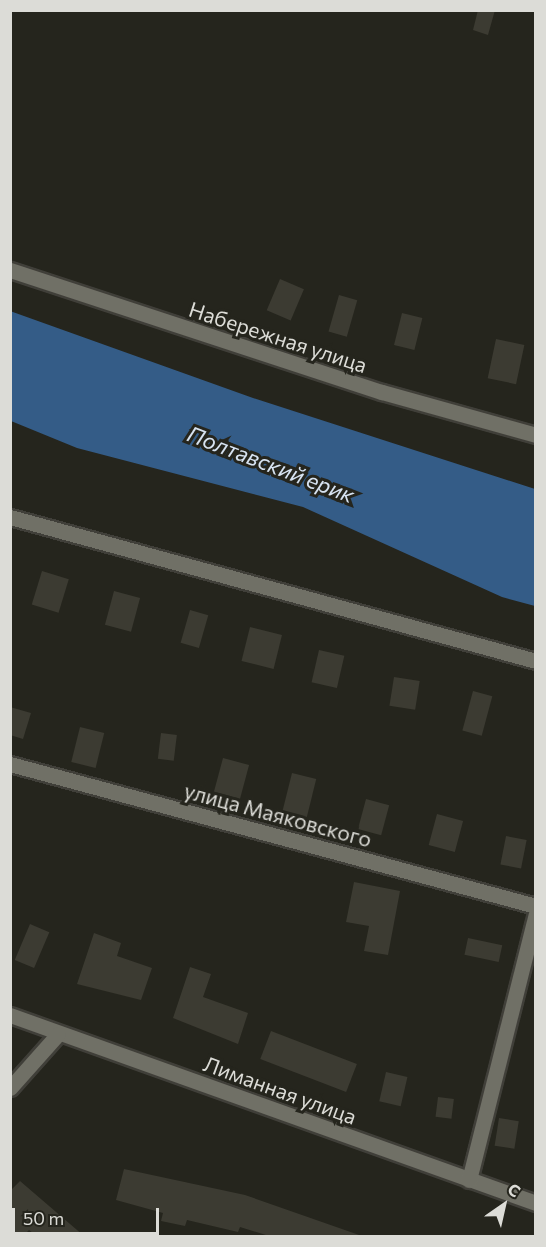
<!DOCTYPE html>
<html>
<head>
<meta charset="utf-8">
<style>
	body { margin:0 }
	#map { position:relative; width:546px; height:1247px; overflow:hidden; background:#25251d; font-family:Commissioner,sans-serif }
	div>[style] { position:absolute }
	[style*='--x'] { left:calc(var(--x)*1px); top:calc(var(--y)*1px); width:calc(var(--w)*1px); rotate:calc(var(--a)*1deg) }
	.water>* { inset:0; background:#345c87 }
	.building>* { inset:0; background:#3c3b32; transform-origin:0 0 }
	.roads { filter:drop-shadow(2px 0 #403f39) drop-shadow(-2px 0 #403f39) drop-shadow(0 2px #403f39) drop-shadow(0 -2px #403f39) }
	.minor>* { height:15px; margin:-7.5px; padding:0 7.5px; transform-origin:7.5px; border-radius:7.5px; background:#707066 }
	span { translate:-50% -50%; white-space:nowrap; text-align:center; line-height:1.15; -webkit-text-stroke:6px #25251d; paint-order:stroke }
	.street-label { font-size:21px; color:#dcdcd7 }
	.water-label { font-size:22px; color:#d7e3f1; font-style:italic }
	.frame { position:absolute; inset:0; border:12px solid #dcdcd7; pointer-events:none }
	.north { position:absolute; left:474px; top:1175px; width:60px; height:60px; -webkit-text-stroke:4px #25251d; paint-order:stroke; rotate:34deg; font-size:16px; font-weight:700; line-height:24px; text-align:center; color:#dcdcd7 }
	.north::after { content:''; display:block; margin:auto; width:21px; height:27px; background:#dcdcd7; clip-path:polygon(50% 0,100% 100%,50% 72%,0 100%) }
	.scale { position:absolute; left:12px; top:1208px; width:147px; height:27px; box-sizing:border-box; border:3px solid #dcdcd7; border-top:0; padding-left:8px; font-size:18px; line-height:21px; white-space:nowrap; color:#dcdcd7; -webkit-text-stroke:4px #25251d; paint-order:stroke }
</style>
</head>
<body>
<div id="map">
	<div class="water">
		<div style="clip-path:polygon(10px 311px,253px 398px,535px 489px,535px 606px,502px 597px,303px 507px,77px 448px,11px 421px)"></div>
	</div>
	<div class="building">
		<div style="clip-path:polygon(478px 10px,495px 10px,488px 35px,473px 30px)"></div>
		<div style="left:280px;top:279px;width:26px;height:34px;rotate:23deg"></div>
		<div style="left:339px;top:295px;width:19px;height:38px;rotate:16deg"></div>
		<div style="left:402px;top:313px;width:21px;height:33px;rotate:14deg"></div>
		<div style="left:496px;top:339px;width:29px;height:40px;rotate:12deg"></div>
		<div style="left:42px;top:571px;width:28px;height:35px;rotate:17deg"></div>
		<div style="left:114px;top:591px;width:27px;height:35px;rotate:15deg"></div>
		<div style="left:190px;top:610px;width:19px;height:34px;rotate:16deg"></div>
		<div style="left:250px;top:627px;width:33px;height:35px;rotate:14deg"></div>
		<div style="left:319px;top:650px;width:26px;height:33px;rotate:13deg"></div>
		<div style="left:394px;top:677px;width:26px;height:29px;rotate:9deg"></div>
		<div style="left:473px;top:691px;width:20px;height:41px;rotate:15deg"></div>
		<div style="clip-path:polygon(10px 707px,31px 713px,23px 739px,10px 735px)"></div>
		<div style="left:80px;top:727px;width:25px;height:36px;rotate:14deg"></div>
		<div style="left:161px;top:733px;width:16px;height:26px;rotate:7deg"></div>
		<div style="left:223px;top:758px;width:27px;height:35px;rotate:15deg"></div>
		<div style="left:292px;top:773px;width:25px;height:39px;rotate:14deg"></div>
		<div style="left:366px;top:799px;width:24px;height:31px;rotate:15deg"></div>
		<div style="left:437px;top:814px;width:27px;height:32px;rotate:15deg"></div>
		<div style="left:506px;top:836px;width:21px;height:29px;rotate:11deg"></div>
		<div style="clip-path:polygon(354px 882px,400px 891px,388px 955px,364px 951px,369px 926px,346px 922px)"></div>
		<div style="left:30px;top:924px;width:21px;height:39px;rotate:23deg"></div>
		<div style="clip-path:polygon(94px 933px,121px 943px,117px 956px,152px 968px,141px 1000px,77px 984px)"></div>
		<div style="left:468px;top:938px;width:35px;height:17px;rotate:12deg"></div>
		<div style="clip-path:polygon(190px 967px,211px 974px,203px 997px,248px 1013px,238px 1044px,173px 1018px)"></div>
		<div style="left:271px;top:1031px;width:92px;height:30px;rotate:21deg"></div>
		<div style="left:386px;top:1072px;width:22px;height:30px;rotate:13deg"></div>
		<div style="left:438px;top:1097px;width:16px;height:20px;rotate:7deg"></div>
		<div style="left:499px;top:1118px;width:20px;height:28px;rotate:9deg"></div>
		<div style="clip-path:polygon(124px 1169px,245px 1195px,362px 1236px,269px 1236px,240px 1227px,238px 1232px,187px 1220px,185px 1226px,161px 1221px,163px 1213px,116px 1200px)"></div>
		<div style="clip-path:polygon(20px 1181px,84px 1236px,37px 1236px,29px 1230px,23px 1236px,10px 1236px,10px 1191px)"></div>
	</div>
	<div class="roads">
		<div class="minor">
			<div style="--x:10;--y:270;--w:391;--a:18.2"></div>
			<div style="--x:382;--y:392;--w:160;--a:15.6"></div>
			<div style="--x:10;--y:517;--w:545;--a:15.31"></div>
			<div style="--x:10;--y:764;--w:545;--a:15.11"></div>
			<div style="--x:10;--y:1015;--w:559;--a:19.67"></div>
			<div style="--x:10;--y:1088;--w:72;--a:-48.4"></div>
			<div style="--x:469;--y:1180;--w:274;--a:-75.9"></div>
		</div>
	</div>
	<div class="street-label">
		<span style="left:278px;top:337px;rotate:18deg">Набережная улица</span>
		<span style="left:278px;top:815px;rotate:15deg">улица Маяковского</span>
		<span style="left:280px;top:1090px;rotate:20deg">Лиманная улица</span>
	</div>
	<div class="water-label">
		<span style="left:271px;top:464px;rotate:21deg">Полтавский ерик</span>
	</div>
	<div class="frame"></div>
	<div class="north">С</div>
	<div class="scale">50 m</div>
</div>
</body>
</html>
